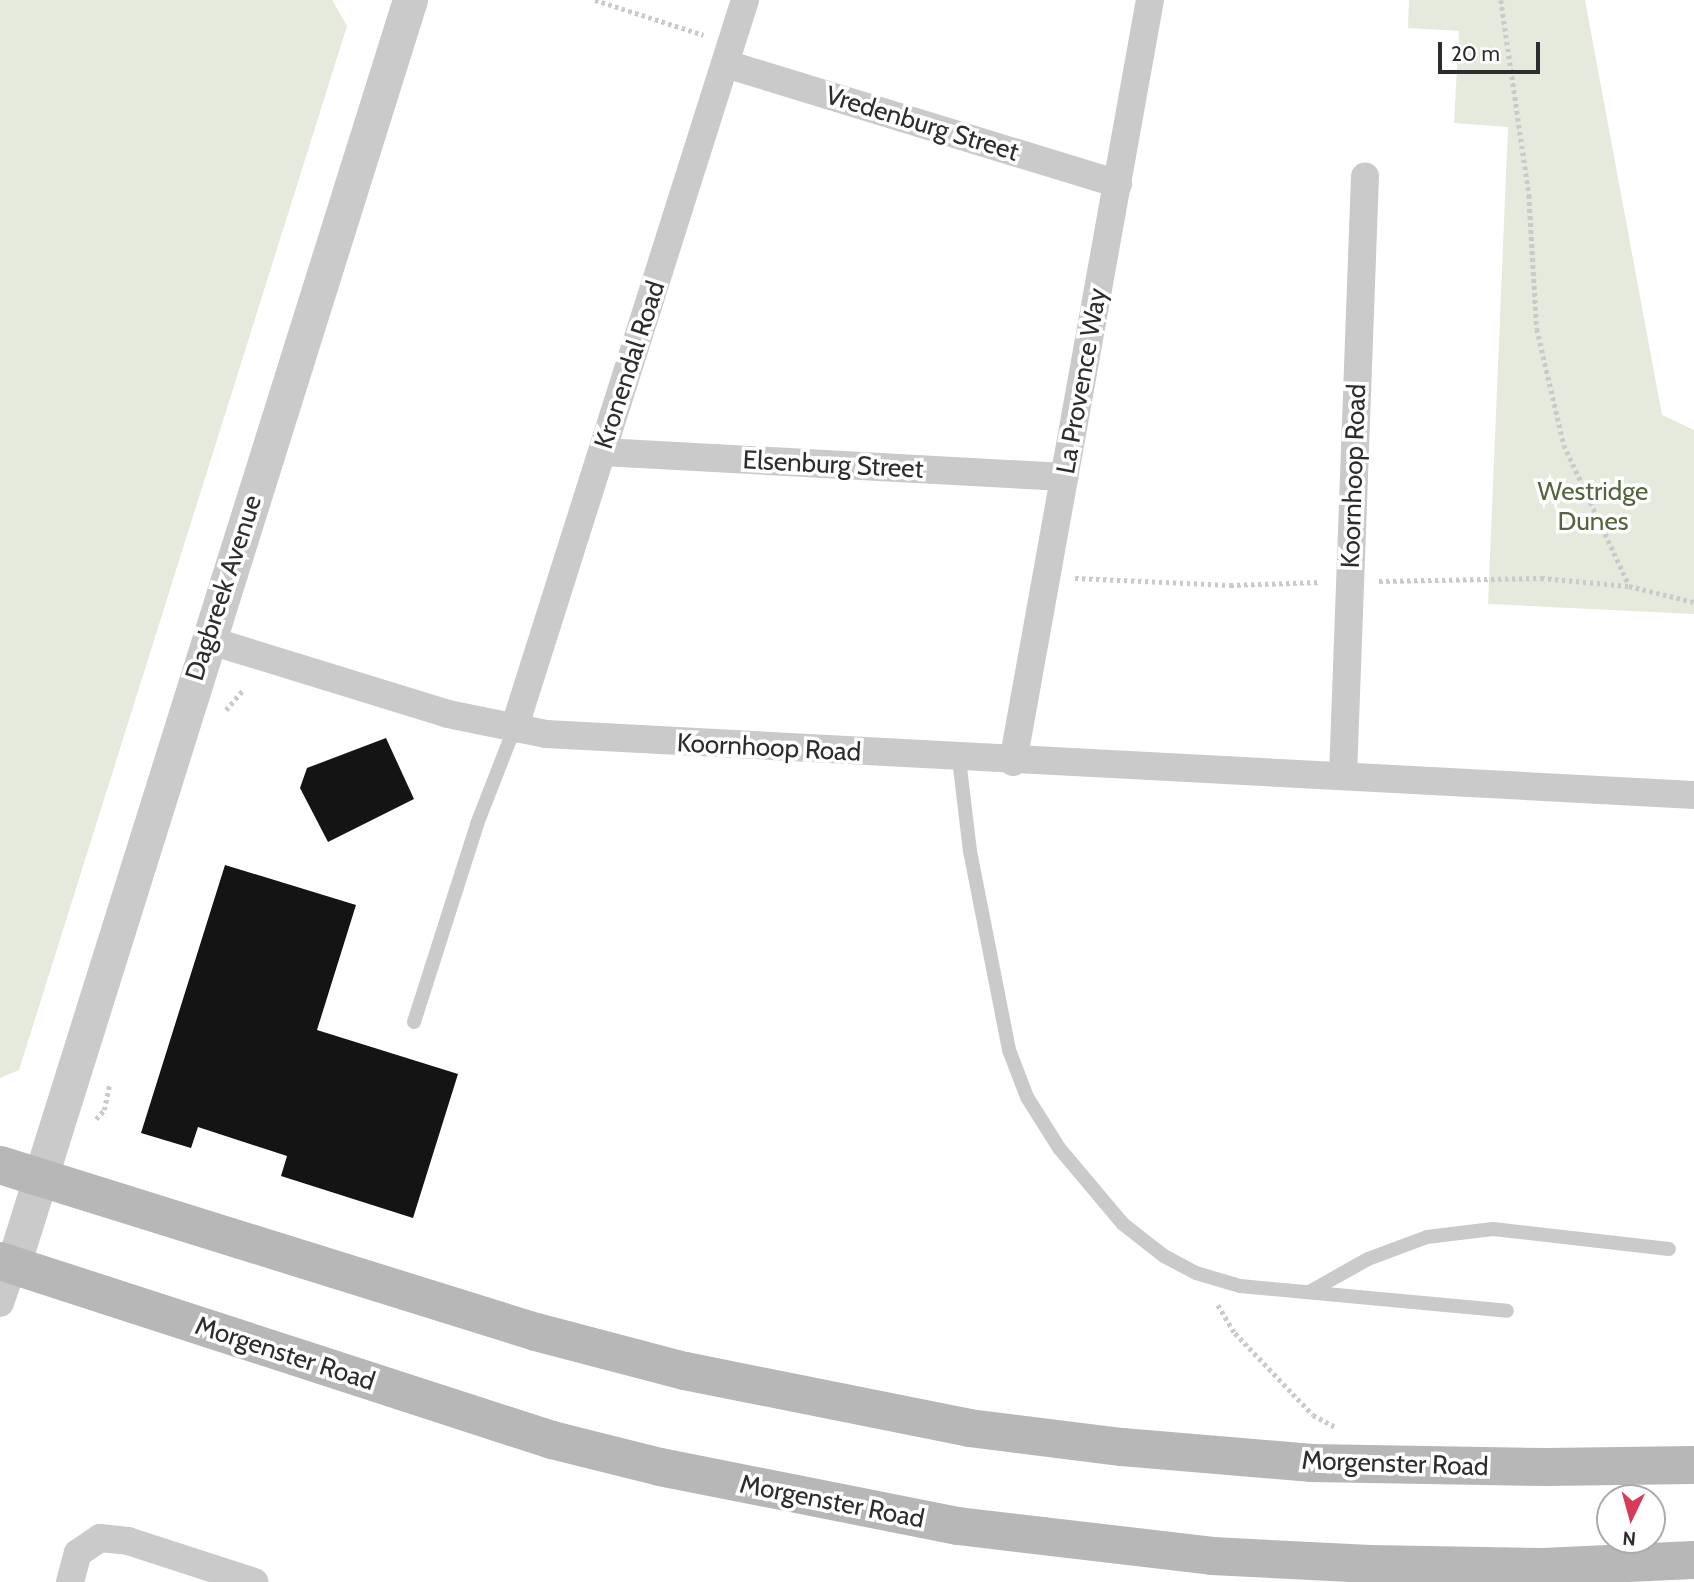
<!DOCTYPE html>
<html>
<head>
<meta charset="utf-8">
<style>
	body { margin:0 }
	#map { position:relative; width:1694px; height:1582px; overflow:hidden; background:#fff; font-family:Cabin,sans-serif }
	div>[style] { position:absolute }
	[style*='--x'] { left:calc(var(--x)*1px); top:calc(var(--y)*1px); width:calc(var(--w)*1px); rotate:calc(var(--a)*1deg) }
	.green>* { inset:0; background:#e5eadc }
	.building>* { inset:0; background:#141414 }
	.path>* { height:4.5px; margin-top:-2.25px; transform-origin:0; background:repeating-linear-gradient(90deg,#cacaca 0 3.5px,transparent 0 7px) }
	.service>* { height:14px; margin:-7px; padding:0 7px; transform-origin:7px; border-radius:7px; background:#cacaca }
	.minor>* { height:28px; margin:-14px; padding:0 14px; transform-origin:14px; border-radius:14px; background:#cacaca }
	.tertiary>* { height:35px; margin:-17.5px; padding:0 17.5px; transform-origin:17.5px; border-radius:17.5px; background:#cacaca }
	.secondary>* { height:38px; margin:-19px; padding:0 19px; transform-origin:19px; border-radius:19px; background:#b7b7b7 }
	span { translate:-50% -50%; white-space:nowrap; text-align:center; line-height:1.15; -webkit-text-stroke:7px #fff; paint-order:stroke }
	.street-label { font-size:26px; color:#2d2d2d }
	.park-label { font-size:26px; color:#54663e }
	.north { position:absolute; left:1596px; top:1484px; width:70px; height:70px; box-sizing:border-box; background:#fff; border:2px solid #ababab; border-radius:50%; rotate:185deg; font-size:19px; font-weight:700; line-height:28px; text-align:center; color:#2d2d2d }
	.north::after { content:''; display:block; margin:auto; width:24px; height:32px; background:#d83b56; clip-path:polygon(50% 0,100% 100%,50% 72%,0 100%) }
	.scale { position:absolute; left:1438px; top:42px; width:102px; height:32px; box-sizing:border-box; border:4px solid #2d2d2d; border-top:0; padding-left:9px; font-size:21px; line-height:24px; white-space:nowrap; color:#2d2d2d; -webkit-text-stroke:5px #fff; paint-order:stroke }
</style>
</head>
<body>
<div id="map">
	<div class="green">
		<div style="clip-path:polygon(0 0,332px 0,347px 26px,19px 1070px,0 1078px)"></div>
		<div style="clip-path:polygon(1409px 0,1585px 0,1662px 415px,1694px 430px,1694px 614px,1488px 604px,1508px 127px,1454px 123px,1459px 31px,1408px 28px)"></div>
	</div>
	<div class="building">
		<div style="clip-path:polygon(386px 738px,414px 799px,328px 842px,300px 788px,307px 768px)"></div>
		<div style="clip-path:polygon(225px 865px,356px 905px,317px 1030px,458px 1074px,413px 1218px,281px 1176px,287px 1156px,198px 1127px,191px 1148px,141px 1133px)"></div>
	</div>
	<div class="path">
		<div style="--x:595;--y:0;--w:114;--a:17.8"></div>
		<div style="--x:1501;--y:0;--w:197;--a:81.8"></div>
		<div style="--x:1529;--y:195;--w:134;--a:86.6"></div>
		<div style="--x:1537;--y:329;--w:119;--a:76.9"></div>
		<div style="--x:1564;--y:445;--w:154;--a:65.1"></div>
		<div style="--x:1075;--y:578;--w:155;--a:2.6"></div>
		<div style="--x:1230;--y:585;--w:91;--a:-1.9"></div>
		<div style="--x:1379;--y:581;--w:162;--a:-1.1"></div>
		<div style="--x:1541;--y:578;--w:88;--a:5.2"></div>
		<div style="--x:1629;--y:586;--w:67;--a:13.8"></div>
		<div style="--x:226;--y:710;--w:26;--a:-50"></div>
		<div style="--x:96;--y:1119;--w:12;--a:-48"></div>
		<div style="--x:104;--y:1110;--w:25;--a:-78"></div>
		<div style="--x:1218;--y:1305;--w:33;--a:59"></div>
		<div style="--x:1235;--y:1333;--w:113;--a:46.4"></div>
		<div style="--x:1313;--y:1415;--w:24;--a:28"></div>
	</div>
	<div class="service">
		<div style="--x:959;--y:759;--w:93;--a:83.2"></div>
		<div style="--x:970;--y:851;--w:203;--a:78.9"></div>
		<div style="--x:1009;--y:1050;--w:50;--a:69"></div>
		<div style="--x:1027;--y:1097;--w:60;--a:57.9"></div>
		<div style="--x:1059;--y:1148;--w:99;--a:49.9"></div>
		<div style="--x:1123;--y:1224;--w:52;--a:38"></div>
		<div style="--x:1164;--y:1256;--w:36;--a:28"></div>
		<div style="--x:1196;--y:1273;--w:46;--a:16.5"></div>
		<div style="--x:1240;--y:1286;--w:268;--a:5.3"></div>
		<div style="--x:414;--y:1022;--w:208;--a:-72.3"></div>
		<div style="--x:477;--y:824;--w:102;--a:-68.7"></div>
		<div style="--x:1311;--y:1291;--w:65;--a:-29.3"></div>
		<div style="--x:1368;--y:1259;--w:63;--a:-20.4"></div>
		<div style="--x:1427;--y:1237;--w:66;--a:-6.9"></div>
		<div style="--x:1493;--y:1229;--w:177;--a:6.5"></div>
	</div>
	<div class="minor">
		<div style="--x:726;--y:64;--w:410;--a:17"></div>
		<div style="--x:603;--y:452;--w:462;--a:3.1"></div>
		<div style="--x:208;--y:640;--w:251;--a:17.1"></div>
		<div style="--x:448;--y:714;--w:100;--a:11.5"></div>
		<div style="--x:546;--y:734;--w:1150;--a:3.04"></div>
		<div style="--x:514;--y:729;--w:765;--a:-72.42"></div>
		<div style="--x:1013;--y:762;--w:774;--a:-79.81"></div>
		<div style="--x:1343;--y:776;--w:600;--a:-87.9"></div>
		<div style="--x:0;--y:1303;--w:40;--a:-71.1"></div>
		<div style="--x:70;--y:1582;--w:30;--a:-75"></div>
		<div style="--x:78;--y:1553;--w:27;--a:-34"></div>
		<div style="--x:100;--y:1538;--w:28;--a:6"></div>
		<div style="--x:128;--y:1541;--w:133;--a:18"></div>
	</div>
	<div class="tertiary">
		<div style="--x:13;--y:1265;--w:1326;--a:-72.58"></div>
	</div>
	<div class="secondary">
		<div style="--x:0;--y:1165;--w:561;--a:17.31"></div>
		<div style="--x:536;--y:1332;--w:154;--a:14.7"></div>
		<div style="--x:685;--y:1371;--w:290;--a:11.3"></div>
		<div style="--x:969;--y:1428;--w:154;--a:7.1"></div>
		<div style="--x:1122;--y:1447;--w:191;--a:4.8"></div>
		<div style="--x:1312;--y:1463;--w:235;--a:1"></div>
		<div style="--x:1547;--y:1467;--w:147;--a:-0.8"></div>
		<div style="--x:0;--y:1261;--w:580;--a:17.97"></div>
		<div style="--x:552;--y:1440;--w:111;--a:14"></div>
		<div style="--x:660;--y:1467;--w:304;--a:11.2"></div>
		<div style="--x:958;--y:1526;--w:256;--a:6.7"></div>
		<div style="--x:1212;--y:1556;--w:158;--a:2.9"></div>
		<div style="--x:1370;--y:1564;--w:173;--a:1"></div>
		<div style="--x:1543;--y:1567;--w:151;--a:-2.7"></div>
	</div>
	<div class="street-label">
		<span style="left:922px;top:124px;rotate:17deg">Vredenburg Street</span>
		<span style="left:630px;top:365px;rotate:-72deg">Kronendal Road</span>
		<span style="left:1082px;top:381px;rotate:-80deg">La Provence Way</span>
		<span style="left:833px;top:465px;rotate:3deg">Elsenburg Street</span>
		<span style="left:1354px;top:476px;rotate:-88deg">Koornhoop Road</span>
		<span style="left:224px;top:588px;rotate:-72deg">Dagbreek Avenue</span>
		<span style="left:769px;top:748px;rotate:3deg">Koornhoop Road</span>
		<span style="left:285px;top:1354px;rotate:18deg">Morgenster Road</span>
		<span style="left:1395px;top:1464px;rotate:2deg">Morgenster Road</span>
		<span style="left:832px;top:1502px;rotate:11deg">Morgenster Road</span>
	</div>
	<div class="park-label">
		<span style="left:1593px;top:507px">Westridge<br>Dunes</span>
	</div>
	<div class="north">N</div>
	<div class="scale">20 m</div>
</div>
</body>
</html>
